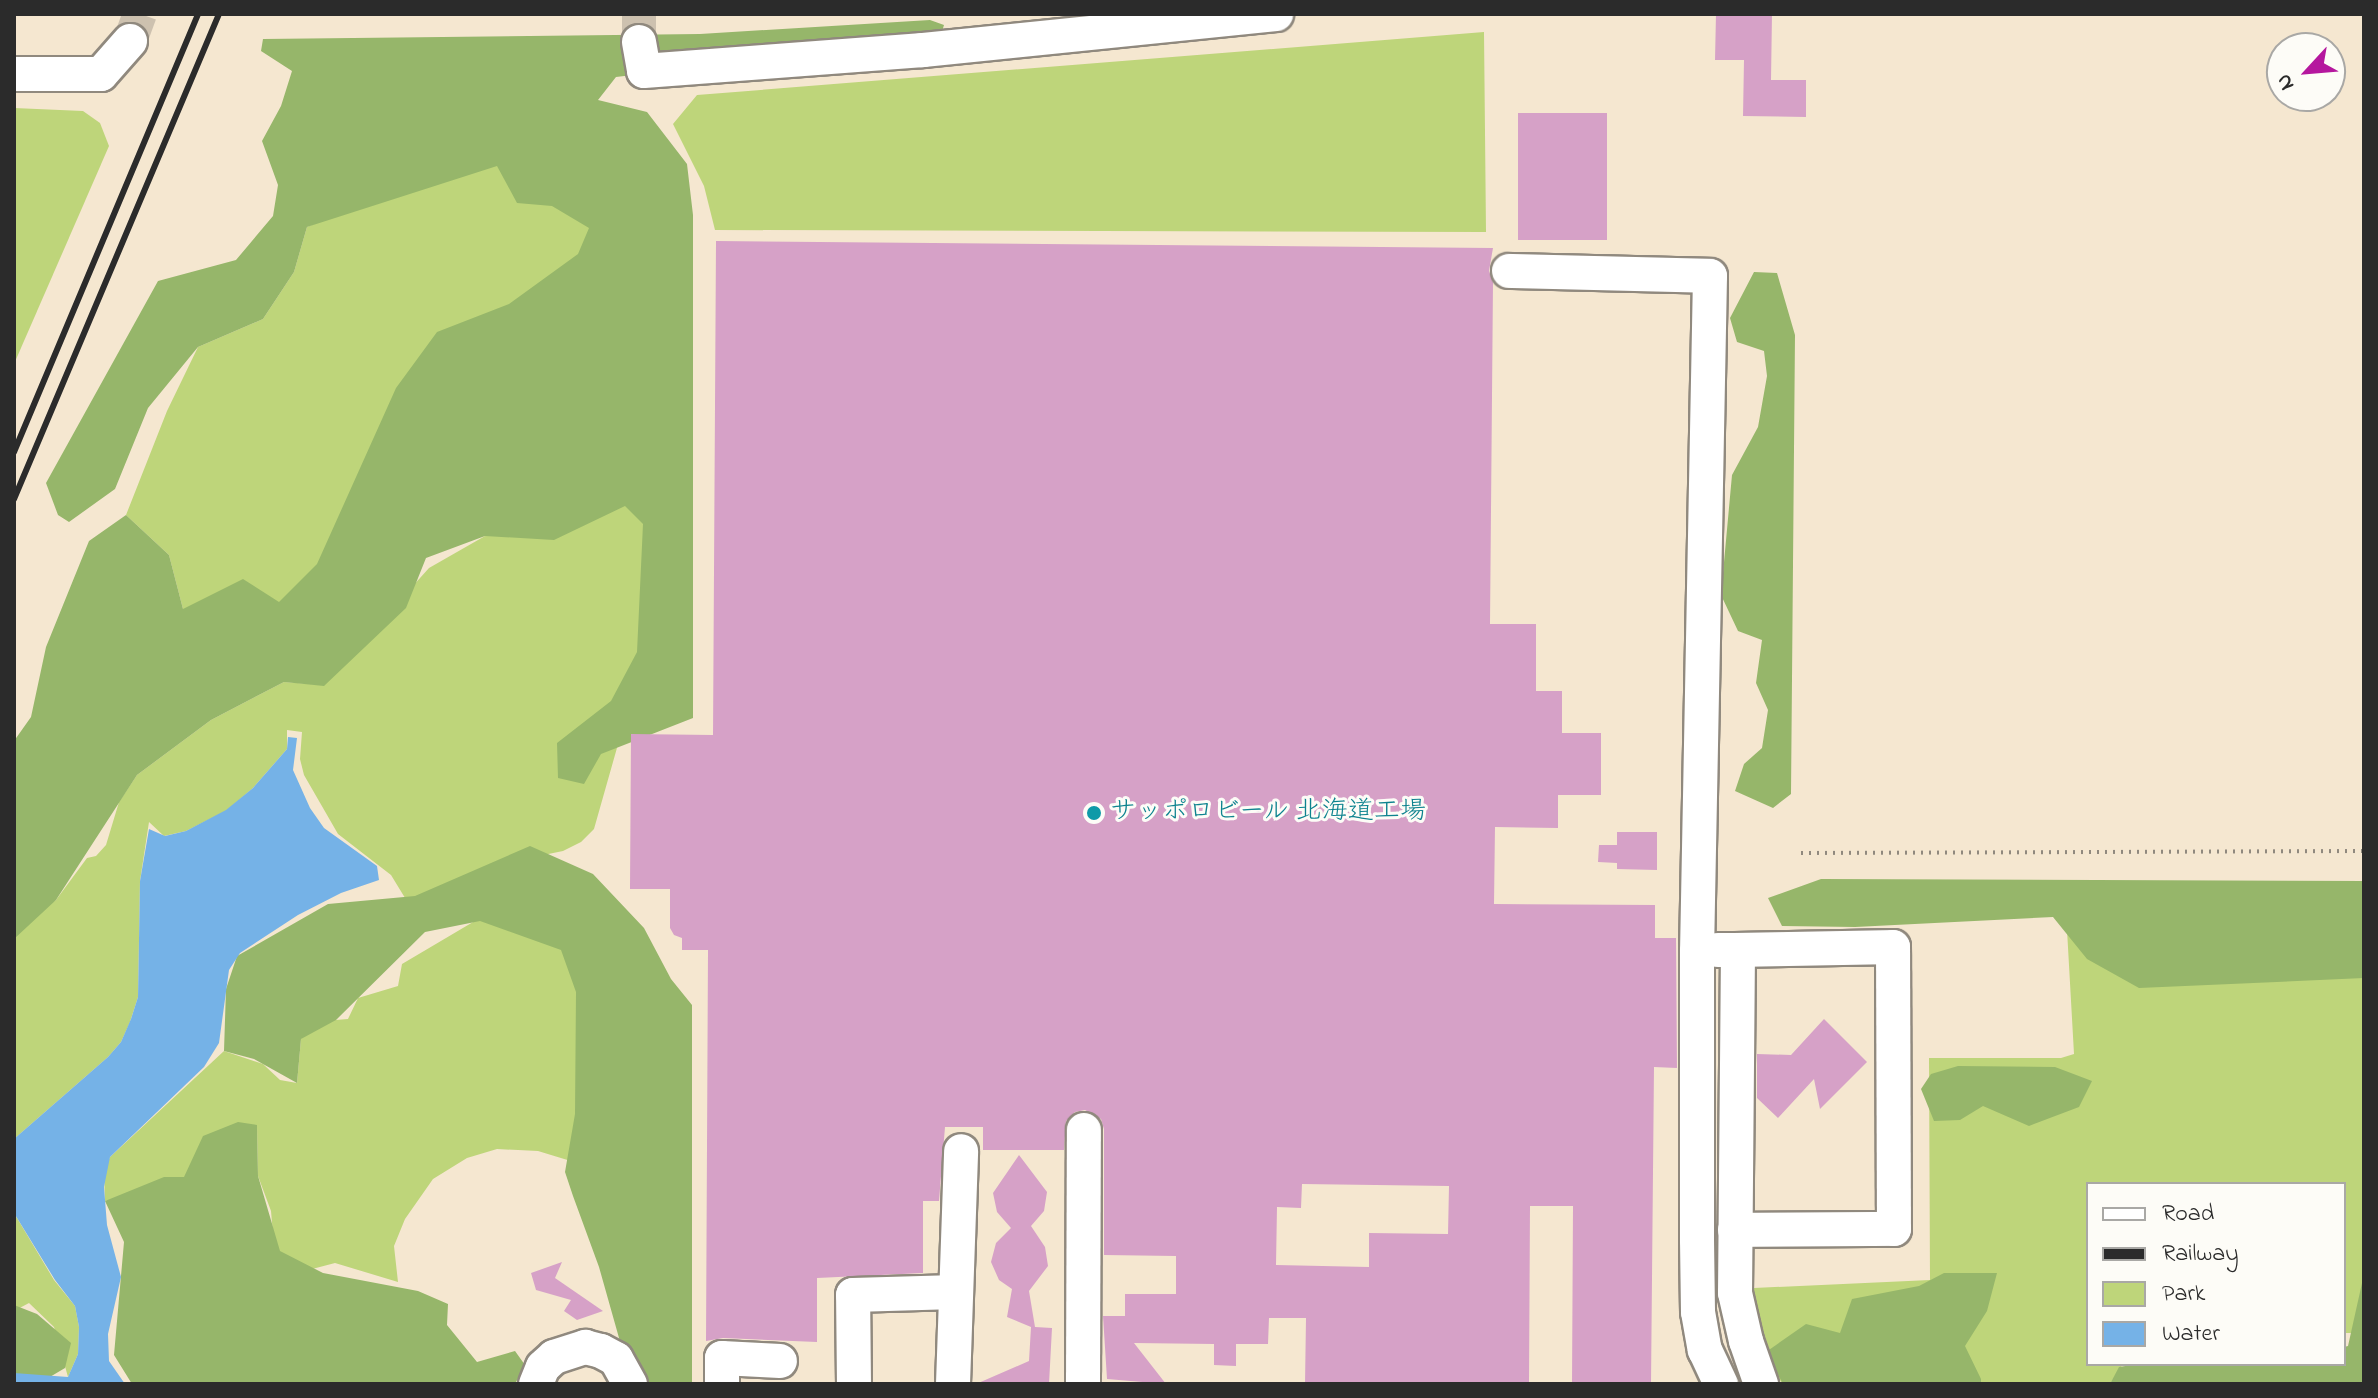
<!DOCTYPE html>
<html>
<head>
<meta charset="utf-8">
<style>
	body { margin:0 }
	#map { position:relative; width:2378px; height:1398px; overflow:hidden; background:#f5e7d0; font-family:"Indie Flower","Klee One",sans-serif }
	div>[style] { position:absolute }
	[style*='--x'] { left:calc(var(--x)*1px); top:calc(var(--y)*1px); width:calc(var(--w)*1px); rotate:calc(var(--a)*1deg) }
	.green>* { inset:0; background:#bed57a }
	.forest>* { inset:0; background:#96b66a }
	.water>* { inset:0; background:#75b2e7 }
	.building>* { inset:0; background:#d6a1c7; transform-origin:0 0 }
	.minor-tunnel>* { height:34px; margin-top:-17px; transform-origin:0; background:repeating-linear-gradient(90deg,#cdc1af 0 34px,transparent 0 51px) }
	.path>* { height:4px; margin-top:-2px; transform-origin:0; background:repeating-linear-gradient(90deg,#90897e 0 2px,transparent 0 8px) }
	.roads { filter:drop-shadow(2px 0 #90897e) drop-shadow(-2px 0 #90897e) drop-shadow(0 2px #90897e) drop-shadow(0 -2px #90897e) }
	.minor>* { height:34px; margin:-17px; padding:0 17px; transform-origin:17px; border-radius:17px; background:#fff }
	.rail>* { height:6px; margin:-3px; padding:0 3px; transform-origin:3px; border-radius:3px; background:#2b2b2b }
	.dots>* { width:22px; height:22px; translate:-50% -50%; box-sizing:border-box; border:4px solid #fdfcf7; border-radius:50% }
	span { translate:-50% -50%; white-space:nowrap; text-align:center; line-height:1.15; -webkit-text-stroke:6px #fdfcf7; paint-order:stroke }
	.culture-label { font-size:26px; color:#0d838f }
	.left { translate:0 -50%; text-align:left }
	.frame { position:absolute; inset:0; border:16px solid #2b2b2b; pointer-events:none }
	.legend { position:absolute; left:2086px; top:1182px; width:260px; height:184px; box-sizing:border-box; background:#fdfcf7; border:2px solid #a9a8a5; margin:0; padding:10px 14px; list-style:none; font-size:24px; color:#2b2b2b }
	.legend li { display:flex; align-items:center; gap:16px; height:40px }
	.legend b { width:40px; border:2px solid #a9a8a5 }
	.north { position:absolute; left:2266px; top:32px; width:80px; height:80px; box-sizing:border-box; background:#fdfcf7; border:2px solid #a9a8a5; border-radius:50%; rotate:244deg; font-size:22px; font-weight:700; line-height:32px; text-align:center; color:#2b2b2b }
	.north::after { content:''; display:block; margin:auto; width:28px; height:36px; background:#b5179e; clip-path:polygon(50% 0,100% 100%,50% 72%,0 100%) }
</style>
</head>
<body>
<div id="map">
	<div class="green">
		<div style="clip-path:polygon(1484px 32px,1486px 232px,715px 230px,704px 186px,673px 124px,697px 95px)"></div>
		<div style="clip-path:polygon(14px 108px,83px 111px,100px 123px,109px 146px,14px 364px)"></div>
		<div style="clip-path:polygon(486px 152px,629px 213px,338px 554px,287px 607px,183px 609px,169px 555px,126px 515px,167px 411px,198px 347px,263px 319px,294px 272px,307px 227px)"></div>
		<div style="clip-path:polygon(613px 501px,637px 503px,666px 575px,594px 829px,581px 842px,563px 851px,519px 860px,413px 911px,391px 875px,338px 834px,304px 775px,300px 759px,302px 732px,287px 730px,287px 749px,253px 788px,226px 811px,186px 831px,164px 836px,149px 822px,140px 881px,138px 997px,130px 1022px,121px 1042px,108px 1057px,14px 1139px,14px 929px,56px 900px,87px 858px,96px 856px,106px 845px,119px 802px,137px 775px,211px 720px,284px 682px,324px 685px,429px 568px,485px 536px)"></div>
		<div style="clip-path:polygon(490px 912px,552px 921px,580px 973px,574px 1162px,538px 1151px,497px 1149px,467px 1158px,433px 1179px,405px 1219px,394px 1246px,398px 1282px,335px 1263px,297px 1273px,275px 1258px,271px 1211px,258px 1176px,257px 1126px,197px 1178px,105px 1201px,104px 1170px,110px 1157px,224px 1051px,263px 1064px,280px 1080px,297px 1083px,301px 1039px,310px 1022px,348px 1019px,358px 998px,398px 986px,402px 964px)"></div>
		<div style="clip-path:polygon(2066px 912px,2364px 965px,2364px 1284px,2355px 1333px,2344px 1333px,2344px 1184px,2088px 1184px,2088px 1364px,2123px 1364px,2110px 1384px,1782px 1384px,1755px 1331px,1754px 1288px,1930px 1280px,1929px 1058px,2061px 1058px,2074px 1054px)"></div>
		<div style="clip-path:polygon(14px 1213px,54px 1280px,75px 1306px,79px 1327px,78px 1354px,68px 1377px,54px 1327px,29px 1303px,14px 1311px)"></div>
	</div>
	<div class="forest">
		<div style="clip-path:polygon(930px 20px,944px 25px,940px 38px,616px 77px,598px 100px,647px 112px,687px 164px,693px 215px,693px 718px,601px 754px,584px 784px,558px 778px,557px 743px,611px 701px,637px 652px,643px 524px,625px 506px,554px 540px,485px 536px,426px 558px,406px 608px,324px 686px,284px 682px,211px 720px,137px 775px,56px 900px,14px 939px,14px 741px,31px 717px,46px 647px,89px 541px,126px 515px,169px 555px,183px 609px,243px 579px,279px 602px,317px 564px,396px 388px,437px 332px,509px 304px,578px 254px,589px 228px,552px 206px,517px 203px,497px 166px,307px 227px,294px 272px,263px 319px,198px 347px,148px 408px,115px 489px,69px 522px,58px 515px,46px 483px,158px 281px,236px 260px,273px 216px,278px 185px,262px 141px,281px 106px,292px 71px,261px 51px,263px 39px,700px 34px)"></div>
		<div style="clip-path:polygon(1754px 272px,1777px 273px,1795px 335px,1791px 794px,1773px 808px,1735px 791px,1744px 764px,1762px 748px,1768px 710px,1756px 683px,1762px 640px,1738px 631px,1721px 595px,1732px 475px,1758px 427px,1767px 376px,1764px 351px,1737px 342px,1730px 318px)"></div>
		<div style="clip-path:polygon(530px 846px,593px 874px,644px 928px,671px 979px,692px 1005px,692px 1384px,632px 1384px,599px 1267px,573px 1196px,565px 1172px,575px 1114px,576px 992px,561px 950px,480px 921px,425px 932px,336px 1020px,301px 1039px,297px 1083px,254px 1059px,224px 1051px,226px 989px,237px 956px,328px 904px,415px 896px)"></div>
		<div style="clip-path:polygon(1821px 879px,2364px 881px,2364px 978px,2139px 988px,2087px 959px,2053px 917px,1855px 927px,1782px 926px,1768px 898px)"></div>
		<div style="clip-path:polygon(1958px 1066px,2055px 1067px,2092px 1081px,2079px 1107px,2029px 1126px,1983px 1106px,1960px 1120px,1934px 1121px,1921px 1089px,1931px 1074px)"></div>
		<div style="clip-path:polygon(238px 1122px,257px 1125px,258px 1176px,280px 1251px,323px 1273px,418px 1291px,448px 1304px,447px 1325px,477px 1362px,515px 1351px,525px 1365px,515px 1384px,132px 1384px,114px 1355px,124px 1242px,105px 1201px,164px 1177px,184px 1177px,203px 1136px)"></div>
		<div style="clip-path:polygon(1944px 1273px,1997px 1273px,1987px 1311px,1965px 1346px,1981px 1379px,1981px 1384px,1783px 1384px,1766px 1352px,1806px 1324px,1840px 1333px,1852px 1299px,1919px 1286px)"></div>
		<div style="clip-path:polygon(2364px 1274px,2364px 1384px,2110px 1384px,2119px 1367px,2138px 1364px,2344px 1364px,2344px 1347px,2348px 1346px)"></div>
		<div style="clip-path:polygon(14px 1305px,37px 1314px,71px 1343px,65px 1368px,38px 1384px,14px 1384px)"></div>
	</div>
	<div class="water">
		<div style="clip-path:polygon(288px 737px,297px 738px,293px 770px,310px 808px,324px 828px,377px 866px,379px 880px,341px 893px,298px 915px,240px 953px,229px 970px,219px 1043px,204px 1067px,110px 1157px,104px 1187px,107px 1225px,121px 1277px,108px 1334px,109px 1361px,125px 1384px,15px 1384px,14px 1373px,68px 1377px,78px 1354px,79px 1327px,75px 1306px,55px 1280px,14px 1213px,14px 1139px,108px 1057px,121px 1042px,131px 1019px,138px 997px,140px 881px,149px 829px,165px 836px,186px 831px,226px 810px,253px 788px,287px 749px)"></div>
	</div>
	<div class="building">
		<div style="clip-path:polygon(1716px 14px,1772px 14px,1771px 80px,1806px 80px,1806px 117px,1743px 116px,1744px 60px,1715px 60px)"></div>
		<div style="left:1607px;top:113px;width:127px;height:89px;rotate:90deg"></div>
		<div style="clip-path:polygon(evenodd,716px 241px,1493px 248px,1489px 271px,1493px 282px,1490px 624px,1536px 624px,1536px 691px,1562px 691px,1562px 733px,1601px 733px,1601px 795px,1558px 795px,1558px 828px,1495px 827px,1494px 904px,1655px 905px,1655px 938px,1676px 938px,1677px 1068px,1654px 1067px,1651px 1384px,1572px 1384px,1573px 1206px,1530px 1206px,1529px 1384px,1305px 1384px,1306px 1318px,1269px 1318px,1268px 1344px,1236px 1344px,1236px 1366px,1214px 1365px,1214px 1344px,1134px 1343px,1166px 1384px,1107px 1379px,1103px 1316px,1125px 1316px,1125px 1294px,1176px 1294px,1176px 1256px,1104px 1255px,1104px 1129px,1101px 1119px,1085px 1110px,1075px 1112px,1066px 1121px,1064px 1150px,983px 1150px,983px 1127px,945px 1127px,939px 1201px,923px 1201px,923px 1273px,817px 1278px,817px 1342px,723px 1338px,706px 1341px,708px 950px,682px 950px,682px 938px,674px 935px,670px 928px,670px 889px,630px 889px,631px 734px,713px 735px,716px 241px,1302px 1184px,1449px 1186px,1448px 1234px,1369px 1233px,1369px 1267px,1276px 1265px,1277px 1207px,1301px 1208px,1302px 1184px)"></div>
		<div style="clip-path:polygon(1617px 832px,1657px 832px,1657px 870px,1617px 869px,1617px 863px,1598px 862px,1599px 845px,1617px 845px)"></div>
		<div style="clip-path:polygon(1824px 1019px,1867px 1062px,1820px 1109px,1814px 1079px,1778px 1118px,1757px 1098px,1757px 1054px,1791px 1055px)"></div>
		<div style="clip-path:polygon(1019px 1155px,1047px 1192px,1044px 1211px,1031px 1226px,1045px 1247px,1048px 1266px,1029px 1291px,1035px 1327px,1052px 1328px,1049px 1384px,976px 1384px,1029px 1361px,1031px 1327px,1007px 1317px,1012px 1289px,999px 1280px,991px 1262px,996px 1243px,1011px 1228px,997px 1212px,993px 1193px)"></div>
		<div style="clip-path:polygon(562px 1262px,555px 1278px,603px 1311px,577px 1320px,564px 1311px,571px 1300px,536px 1290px,531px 1273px)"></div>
	</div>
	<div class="minor-tunnel">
		<div style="--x:130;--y:41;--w:29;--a:-70"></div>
		<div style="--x:639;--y:42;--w:28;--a:-90"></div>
	</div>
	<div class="path">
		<div style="--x:1801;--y:853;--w:563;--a:-0.2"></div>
	</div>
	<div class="roads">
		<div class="minor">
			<div style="--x:639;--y:42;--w:29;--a:80"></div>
			<div style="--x:644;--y:71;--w:280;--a:-4.3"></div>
			<div style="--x:923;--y:50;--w:355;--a:-5.8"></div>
			<div style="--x:14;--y:74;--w:87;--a:0"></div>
			<div style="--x:101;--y:74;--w:44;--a:-48.7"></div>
			<div style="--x:1509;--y:271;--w:201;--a:1.4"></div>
			<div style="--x:1710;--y:276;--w:675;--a:91.1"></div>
			<div style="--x:1697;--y:951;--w:289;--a:90"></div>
			<div style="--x:1697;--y:1240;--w:72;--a:89.2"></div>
			<div style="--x:1698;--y:1312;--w:39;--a:80"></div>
			<div style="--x:1705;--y:1350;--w:38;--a:65"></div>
			<div style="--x:1718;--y:950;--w:20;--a:0"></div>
			<div style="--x:1738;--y:950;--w:343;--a:90.5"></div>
			<div style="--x:1735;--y:1293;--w:49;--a:77.1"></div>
			<div style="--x:1746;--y:1341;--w:46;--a:70.8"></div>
			<div style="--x:1735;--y:1230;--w:159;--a:-0.4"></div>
			<div style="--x:1894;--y:1229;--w:282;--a:-90.2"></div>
			<div style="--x:1893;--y:947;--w:155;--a:178.9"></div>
			<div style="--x:536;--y:1384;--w:18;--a:-68"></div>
			<div style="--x:543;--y:1367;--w:15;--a:-42"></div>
			<div style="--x:554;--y:1357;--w:33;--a:-18"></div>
			<div style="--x:585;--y:1347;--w:16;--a:14"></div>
			<div style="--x:601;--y:1351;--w:17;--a:28"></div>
			<div style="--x:616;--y:1359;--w:29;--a:61"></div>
			<div style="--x:722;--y:1384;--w:26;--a:-90"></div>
			<div style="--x:722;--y:1358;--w:58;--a:3"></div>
			<div style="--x:854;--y:1384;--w:89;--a:-90.6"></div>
			<div style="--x:853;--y:1295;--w:103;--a:-1.7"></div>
			<div style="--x:953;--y:1384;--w:233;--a:-88"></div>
			<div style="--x:1083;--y:1384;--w:254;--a:-89.8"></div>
		</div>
	</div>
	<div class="rail">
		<div style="--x:14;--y:452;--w:475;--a:-67.2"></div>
		<div style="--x:14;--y:499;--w:527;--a:-67.09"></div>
	</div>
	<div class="dots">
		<div style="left:1094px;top:813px;background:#0f9aa8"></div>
	</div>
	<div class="culture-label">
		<span class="left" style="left:1110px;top:813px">サッポロビール 北海道工場</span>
	</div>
	<div class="frame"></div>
	<ul class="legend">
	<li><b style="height:10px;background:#fff"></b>Road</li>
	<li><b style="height:10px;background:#2b2b2b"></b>Railway</li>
	<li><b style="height:22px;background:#bed57a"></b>Park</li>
	<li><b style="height:22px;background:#75b2e7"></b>Water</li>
	</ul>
	<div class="north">N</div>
</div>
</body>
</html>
